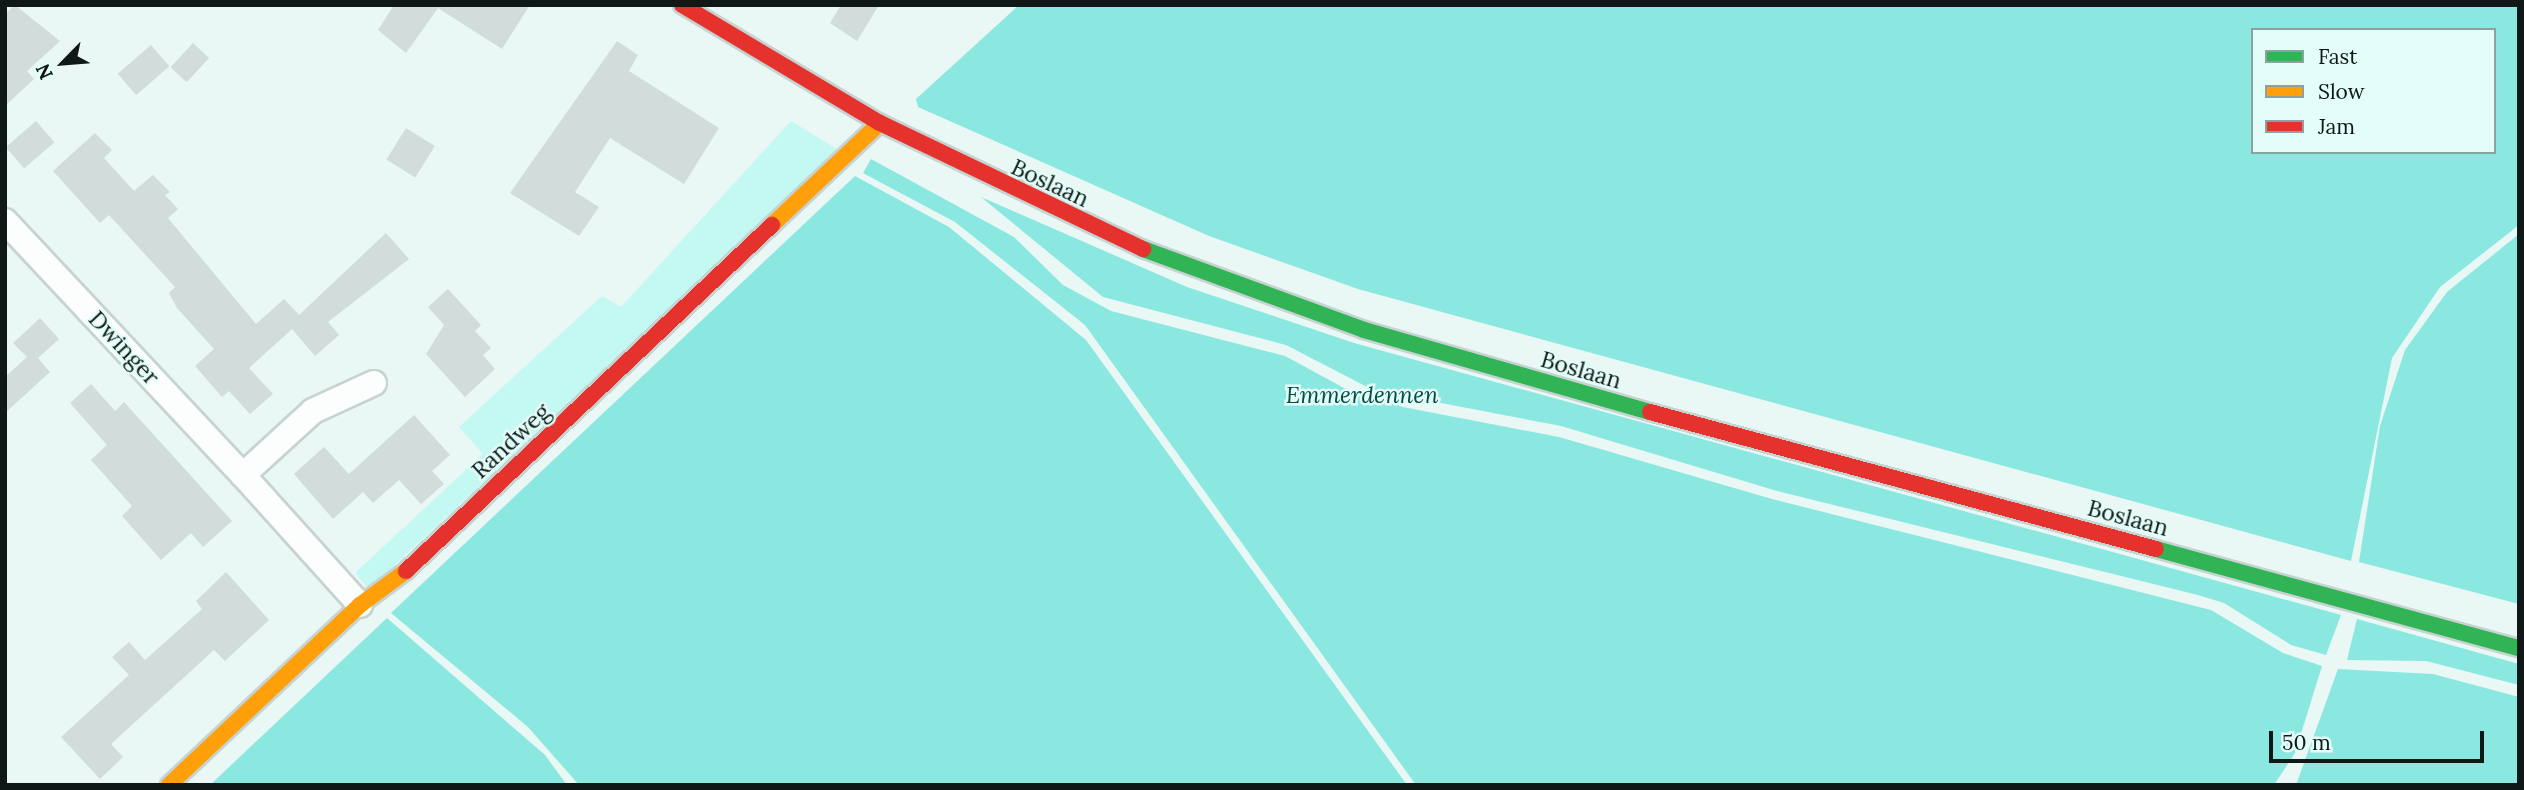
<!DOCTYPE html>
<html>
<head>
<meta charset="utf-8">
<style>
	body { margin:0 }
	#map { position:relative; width:2524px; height:790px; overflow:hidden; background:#e9f7f5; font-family:Lora,serif }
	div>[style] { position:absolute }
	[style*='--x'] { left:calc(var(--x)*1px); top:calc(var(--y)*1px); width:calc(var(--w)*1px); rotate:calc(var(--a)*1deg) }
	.green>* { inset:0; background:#c4f8f2 }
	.forest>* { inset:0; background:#8ae8e0 }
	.building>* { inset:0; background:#d1dcdb; transform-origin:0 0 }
	.roads { filter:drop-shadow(2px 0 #c7d3d1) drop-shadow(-2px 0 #c7d3d1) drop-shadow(0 2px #c7d3d1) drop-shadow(0 -2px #c7d3d1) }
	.street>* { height:24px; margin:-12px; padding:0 12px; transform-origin:12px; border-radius:12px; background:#fcfefe }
	.fast>* { height:16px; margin:-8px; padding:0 8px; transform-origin:8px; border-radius:8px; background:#30b455 }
	.slow>* { height:16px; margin:-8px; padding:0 8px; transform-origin:8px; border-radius:8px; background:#ff9f0a }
	.jam>* { height:16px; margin:-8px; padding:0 8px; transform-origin:8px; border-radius:8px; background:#e5322d }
	span { translate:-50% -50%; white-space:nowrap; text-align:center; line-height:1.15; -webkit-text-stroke:5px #e3fdf9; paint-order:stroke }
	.street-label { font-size:23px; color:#0f1817 }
	.park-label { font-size:23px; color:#054c46; font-style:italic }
	.frame { position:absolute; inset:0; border:7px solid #0f1817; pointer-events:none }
	.legend { position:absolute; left:2251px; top:28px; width:245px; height:126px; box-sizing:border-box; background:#e3fdf9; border:2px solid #8ea19f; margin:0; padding:9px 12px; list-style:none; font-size:21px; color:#0f1817 }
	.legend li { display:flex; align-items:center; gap:14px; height:35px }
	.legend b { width:35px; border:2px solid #8ea19f }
	.north { position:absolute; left:28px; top:28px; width:70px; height:70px; -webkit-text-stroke:5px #e3fdf9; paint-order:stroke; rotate:245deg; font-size:19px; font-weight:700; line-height:28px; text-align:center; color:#0f1817 }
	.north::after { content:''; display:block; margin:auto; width:24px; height:32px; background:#0f1817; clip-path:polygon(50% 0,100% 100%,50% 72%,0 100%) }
	.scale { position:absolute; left:2269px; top:731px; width:215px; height:32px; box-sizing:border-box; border:4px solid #0f1817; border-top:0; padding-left:9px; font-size:21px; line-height:24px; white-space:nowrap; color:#0f1817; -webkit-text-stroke:5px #e3fdf9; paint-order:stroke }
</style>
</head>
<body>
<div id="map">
	<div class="green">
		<div style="clip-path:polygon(791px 121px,840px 151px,369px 589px,355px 573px,483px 454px,459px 427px,602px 296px,621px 307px)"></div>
	</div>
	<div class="forest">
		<div style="clip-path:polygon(evenodd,1019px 5px,2519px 5px,2519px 225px,2440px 287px,2392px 358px,2351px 561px,1358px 289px,1209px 236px,918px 107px,916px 99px,1019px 5px,2253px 30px,2494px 30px,2494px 152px,2253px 152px,2253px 30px)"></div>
		<div style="clip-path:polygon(871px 159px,1014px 237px,1063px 285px,1111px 311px,1285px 356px,1344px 388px,1403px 407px,1559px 437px,1772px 499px,2211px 610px,2283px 653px,2322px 666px,2295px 753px,2274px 785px,1416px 785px,1085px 325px,955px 222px,863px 173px)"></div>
		<div style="clip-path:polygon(855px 176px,949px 227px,1086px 340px,1407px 785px,579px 785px,528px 727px,391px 613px)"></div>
		<div style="clip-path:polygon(981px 197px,1187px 287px,1354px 343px,2341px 615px,2326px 655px,2291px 645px,2224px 603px,2198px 595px,1777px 491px,1561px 426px,1373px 390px,1286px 345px,1103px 297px)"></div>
		<div style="clip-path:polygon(2519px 234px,2519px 604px,2359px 562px,2380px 426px,2405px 350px,2447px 292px)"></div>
		<div style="clip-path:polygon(387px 618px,545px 755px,567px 785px,210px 785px)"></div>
		<div style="clip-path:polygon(2357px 619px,2519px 664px,2519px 685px,2426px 661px,2347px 660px)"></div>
		<div style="clip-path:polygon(2338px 669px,2433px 674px,2519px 697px,2519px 785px,2296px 785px)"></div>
	</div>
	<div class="building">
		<div style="clip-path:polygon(15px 5px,60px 41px,27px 71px,34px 79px,5px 106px,5px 14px)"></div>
		<div style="clip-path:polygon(394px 5px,530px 5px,502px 49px,438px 8px,406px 53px,378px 30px)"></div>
		<div style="clip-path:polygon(841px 5px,879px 5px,857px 41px,830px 23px)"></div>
		<div style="clip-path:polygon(617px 41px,638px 55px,629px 71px,719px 128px,684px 184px,610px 138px,575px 192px,599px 207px,579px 236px,510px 193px)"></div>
		<div style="left:193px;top:43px;width:22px;height:33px;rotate:43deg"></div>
		<div style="left:151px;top:45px;width:28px;height:44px;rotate:49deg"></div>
		<div style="left:36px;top:121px;width:28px;height:40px;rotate:49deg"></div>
		<div style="left:406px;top:128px;width:34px;height:37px;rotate:32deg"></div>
		<div style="clip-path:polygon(95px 133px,112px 150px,104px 158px,134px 191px,153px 175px,170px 192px,165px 195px,178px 209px,168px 218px,256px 324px,284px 299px,299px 315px,386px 233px,409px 259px,328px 322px,339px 335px,315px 356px,292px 329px,249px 368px,273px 394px,250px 414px,229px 391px,222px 397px,195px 366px,214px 349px,177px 308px,169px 293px,175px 287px,109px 215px,100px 223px,53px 171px)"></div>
		<div style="clip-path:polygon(448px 289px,481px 325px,475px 331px,491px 348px,483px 355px,495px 369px,465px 397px,426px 354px,444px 325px,428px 307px)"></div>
		<div style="clip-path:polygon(40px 318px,59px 339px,38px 358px,50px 372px,5px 413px,5px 377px,27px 357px,13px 343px)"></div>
		<div style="clip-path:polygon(91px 384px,115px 411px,124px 402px,232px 521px,203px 547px,191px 533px,161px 560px,122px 516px,132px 506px,91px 460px,107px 445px,70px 403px)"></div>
		<div style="clip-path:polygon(414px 415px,450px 455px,432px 471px,444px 484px,421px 504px,399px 480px,373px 503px,363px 492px,333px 519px,294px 474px,324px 447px,349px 474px)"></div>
		<div style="clip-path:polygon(226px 572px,269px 620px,225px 661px,214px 650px,111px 744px,123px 757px,100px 779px,61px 737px,129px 675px,112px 657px,129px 642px,145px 660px,202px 609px,196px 601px)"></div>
	</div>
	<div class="roads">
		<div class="street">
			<div style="--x:5;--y:221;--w:348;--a:46.9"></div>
			<div style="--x:360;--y:605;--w:175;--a:-132"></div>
			<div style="--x:243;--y:475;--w:95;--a:-42.4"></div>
			<div style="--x:313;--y:411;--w:67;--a:-24.7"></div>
		</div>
		<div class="fast">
			<div style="--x:1143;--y:249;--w:235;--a:20.1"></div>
			<div style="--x:1364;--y:330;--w:298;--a:16"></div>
			<div style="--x:2156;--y:549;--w:376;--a:15.3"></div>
		</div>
		<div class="slow">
			<div style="--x:772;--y:225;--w:149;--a:-43.4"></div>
			<div style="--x:169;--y:785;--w:262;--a:-43.3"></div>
			<div style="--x:360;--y:605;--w:57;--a:-36.5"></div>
		</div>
		<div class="jam">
			<div style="--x:682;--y:5;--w:230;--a:30.8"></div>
			<div style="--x:880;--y:123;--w:292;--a:25.6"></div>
			<div style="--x:1650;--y:412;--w:524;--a:15.15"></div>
			<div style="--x:406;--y:571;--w:504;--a:-43.39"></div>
		</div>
	</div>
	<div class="street-label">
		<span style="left:1050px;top:183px;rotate:25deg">Boslaan</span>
		<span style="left:124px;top:348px;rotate:47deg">Dwinger</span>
		<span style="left:1581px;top:370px;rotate:16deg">Boslaan</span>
		<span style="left:511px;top:441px;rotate:-43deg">Randweg</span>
		<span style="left:2128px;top:518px;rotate:15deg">Boslaan</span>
	</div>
	<div class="park-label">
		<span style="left:1362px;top:395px">Emmerdennen</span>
	</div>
	<div class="frame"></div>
	<ul class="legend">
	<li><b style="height:9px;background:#30b455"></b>Fast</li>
	<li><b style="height:9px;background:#ff9f0a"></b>Slow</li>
	<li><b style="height:9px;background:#e5322d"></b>Jam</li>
	</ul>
	<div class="north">N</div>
	<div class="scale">50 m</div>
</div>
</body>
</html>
